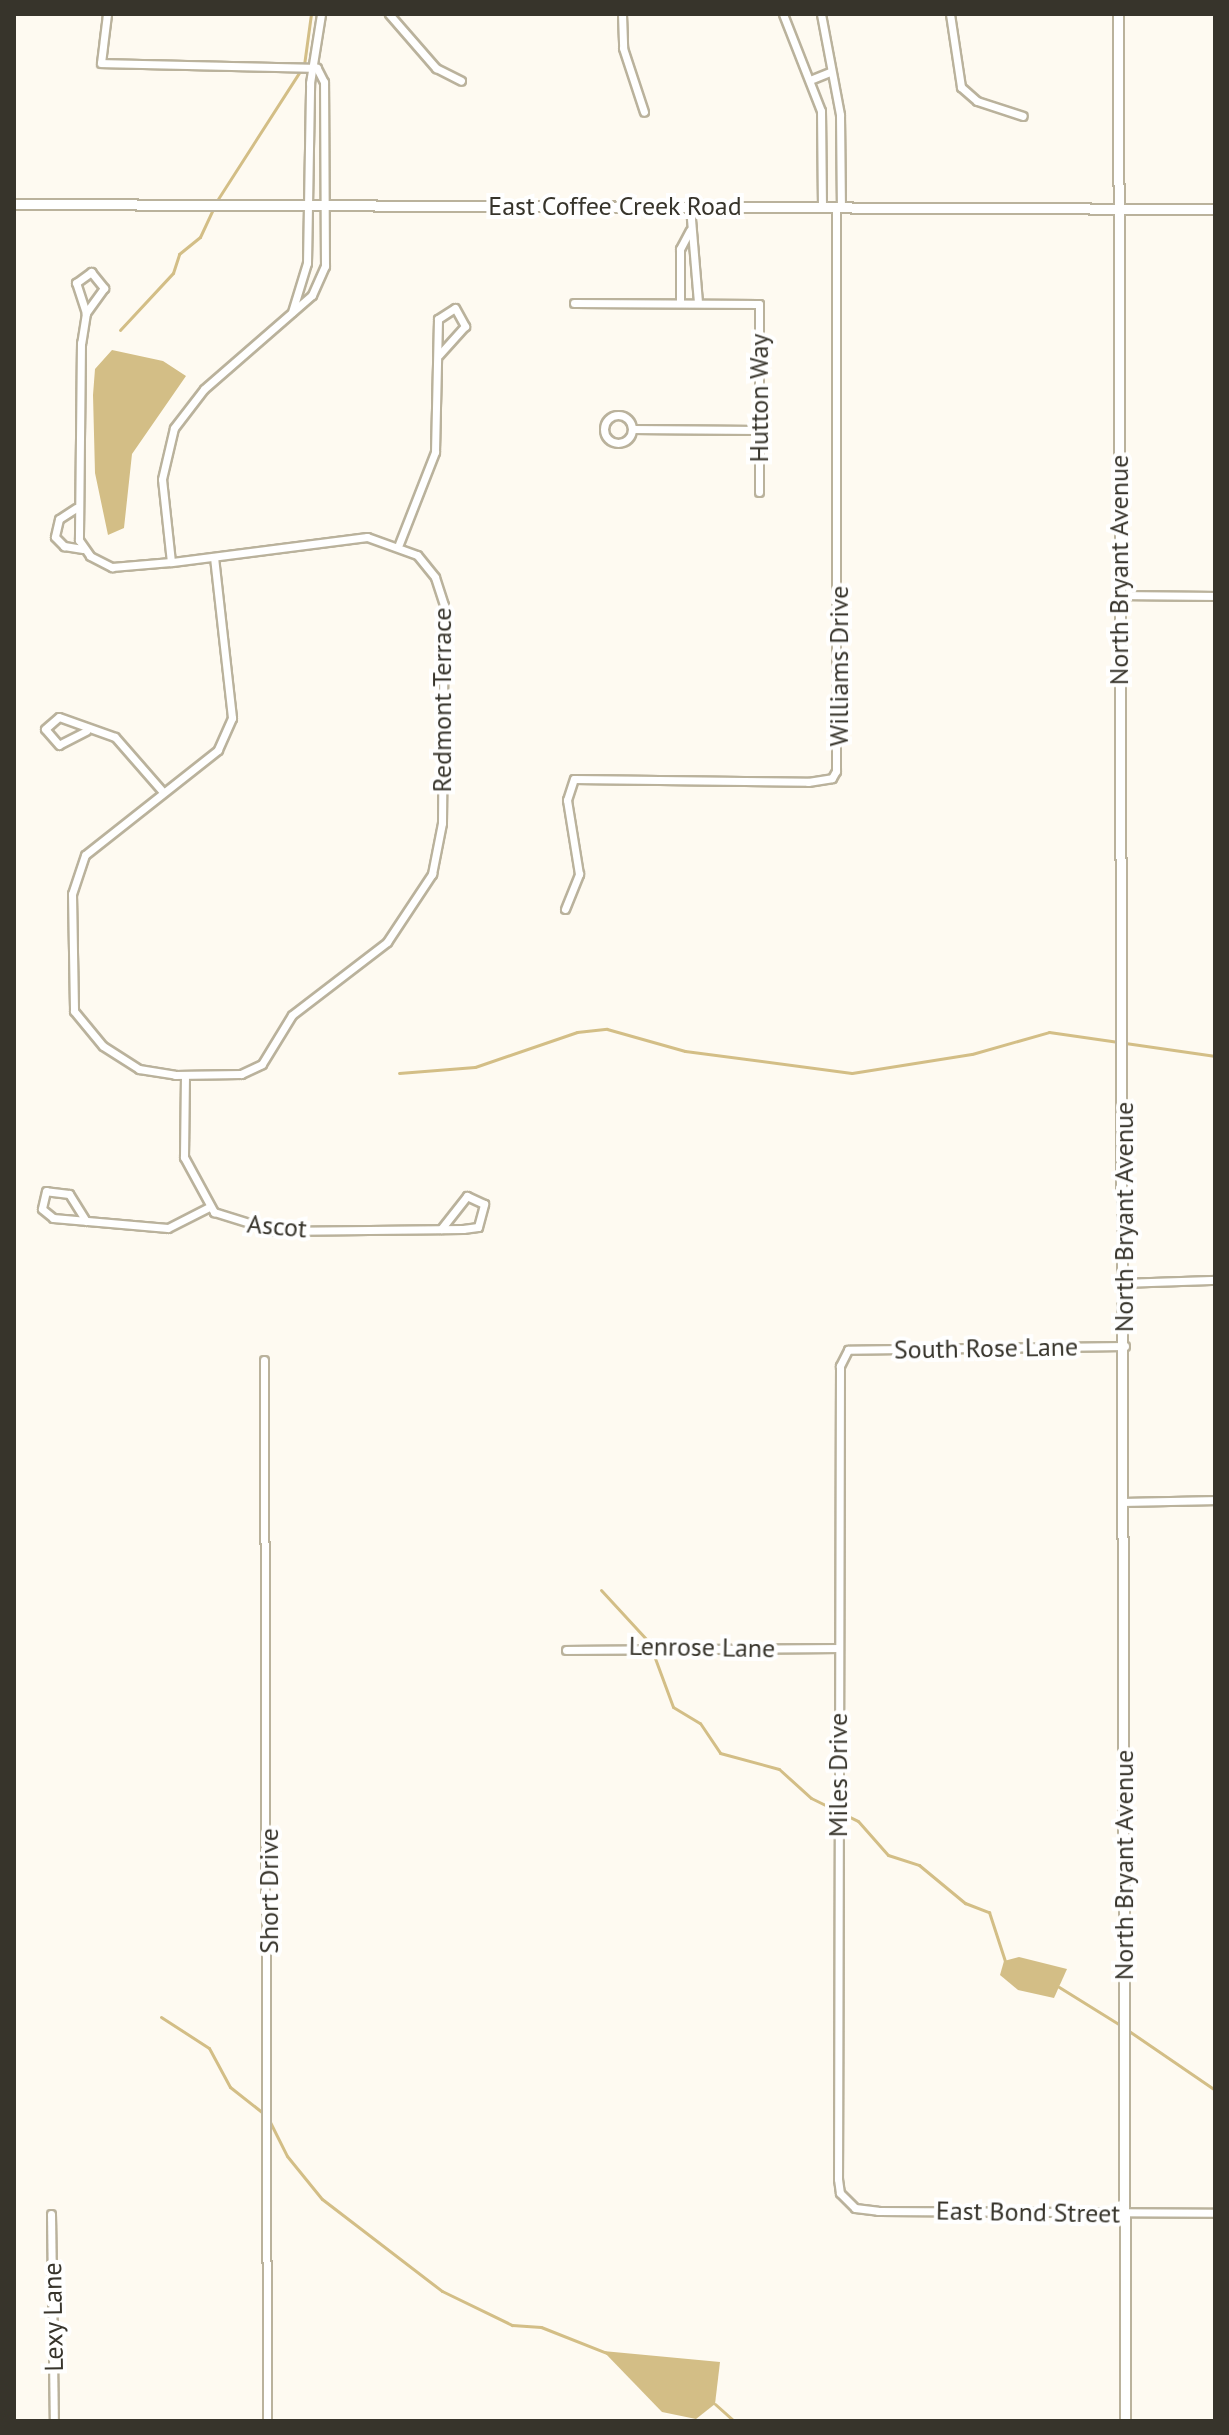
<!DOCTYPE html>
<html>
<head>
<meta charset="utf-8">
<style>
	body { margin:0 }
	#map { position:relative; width:1229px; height:2435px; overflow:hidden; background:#fefaf1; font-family:"PT Sans",sans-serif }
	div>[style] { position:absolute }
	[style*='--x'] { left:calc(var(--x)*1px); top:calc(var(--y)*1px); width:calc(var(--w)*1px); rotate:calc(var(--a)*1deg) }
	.water>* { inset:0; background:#d3be86 }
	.stream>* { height:3px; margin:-1.5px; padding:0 1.5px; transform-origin:1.5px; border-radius:1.5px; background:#d3be86 }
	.roads { filter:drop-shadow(2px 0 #bab29c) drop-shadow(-2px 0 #bab29c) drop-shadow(0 2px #bab29c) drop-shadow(0 -2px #bab29c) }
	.minor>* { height:7px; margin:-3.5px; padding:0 3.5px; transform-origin:3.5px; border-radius:3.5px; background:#fff }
	.minor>.ring { margin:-3.5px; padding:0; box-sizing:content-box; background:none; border:7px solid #fff; border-radius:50% }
	.tertiary>* { height:9px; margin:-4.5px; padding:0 4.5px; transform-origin:4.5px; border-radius:4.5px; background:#fff }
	span { translate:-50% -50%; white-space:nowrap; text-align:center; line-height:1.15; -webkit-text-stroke:8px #fff; paint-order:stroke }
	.street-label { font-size:26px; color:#37342b }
	.frame { position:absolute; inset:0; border:16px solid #37342b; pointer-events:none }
</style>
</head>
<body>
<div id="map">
	<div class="water">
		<div style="clip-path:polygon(112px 350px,163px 361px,186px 376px,132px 454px,124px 528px,108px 535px,95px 473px,93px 395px,95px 369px)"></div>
		<div style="clip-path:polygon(1019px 1957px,1067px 1969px,1054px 1998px,1018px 1990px,1000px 1975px,1004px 1961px)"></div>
		<div style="clip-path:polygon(603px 2351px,720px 2362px,715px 2404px,696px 2419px,662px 2412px)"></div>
	</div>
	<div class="stream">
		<div style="--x:216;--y:202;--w:163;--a:-57.3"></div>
		<div style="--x:304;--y:65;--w:51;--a:-82.2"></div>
		<div style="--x:120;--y:330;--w:78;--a:-47.1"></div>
		<div style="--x:173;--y:273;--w:20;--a:-72"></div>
		<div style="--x:179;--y:254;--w:27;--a:-39"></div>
		<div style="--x:200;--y:237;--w:31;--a:-65"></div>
		<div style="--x:399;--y:1073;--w:76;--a:-4.5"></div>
		<div style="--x:475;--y:1067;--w:108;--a:-18.9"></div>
		<div style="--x:577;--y:1032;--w:30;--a:-6"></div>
		<div style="--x:607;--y:1029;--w:81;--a:15.8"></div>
		<div style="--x:685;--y:1051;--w:168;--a:7.5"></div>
		<div style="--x:852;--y:1073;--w:121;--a:-9"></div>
		<div style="--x:972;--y:1054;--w:80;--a:-15.9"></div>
		<div style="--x:1049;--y:1032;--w:168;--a:8.2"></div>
		<div style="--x:601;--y:1590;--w:71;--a:47.3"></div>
		<div style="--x:649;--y:1642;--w:69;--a:69.7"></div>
		<div style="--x:673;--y:1707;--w:31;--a:31"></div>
		<div style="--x:700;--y:1723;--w:36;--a:56"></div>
		<div style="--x:720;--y:1753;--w:61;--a:15.2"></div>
		<div style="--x:779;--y:1769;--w:43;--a:42.2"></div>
		<div style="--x:811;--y:1798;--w:52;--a:26.1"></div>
		<div style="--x:858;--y:1821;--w:45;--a:48.6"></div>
		<div style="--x:888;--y:1855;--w:33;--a:18"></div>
		<div style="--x:919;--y:1865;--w:60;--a:39.6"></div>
		<div style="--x:965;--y:1903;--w:26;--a:21"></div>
		<div style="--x:989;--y:1912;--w:52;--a:71.9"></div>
		<div style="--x:1059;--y:1987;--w:72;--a:31.9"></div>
		<div style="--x:161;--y:2017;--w:57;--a:32.9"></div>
		<div style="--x:209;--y:2048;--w:44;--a:61.7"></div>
		<div style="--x:230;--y:2087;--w:42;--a:38.2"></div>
		<div style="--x:1126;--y:2029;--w:108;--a:34.4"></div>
		<div style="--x:268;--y:2118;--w:42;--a:63.4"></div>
		<div style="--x:287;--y:2156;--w:55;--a:50.9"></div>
		<div style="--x:322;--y:2199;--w:151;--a:37.5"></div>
		<div style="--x:442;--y:2291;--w:78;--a:25.9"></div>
		<div style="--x:512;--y:2325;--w:29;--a:4"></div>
		<div style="--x:541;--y:2327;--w:71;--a:21.5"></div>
		<div style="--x:715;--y:2404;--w:25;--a:42"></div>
	</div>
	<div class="roads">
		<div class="minor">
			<div style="--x:107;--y:14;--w:49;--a:97"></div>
			<div style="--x:101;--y:63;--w:216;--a:1.3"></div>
			<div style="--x:389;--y:14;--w:72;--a:49"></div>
			<div style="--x:436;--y:68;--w:28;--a:27"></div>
			<div style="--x:622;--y:14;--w:34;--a:88"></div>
			<div style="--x:623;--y:48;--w:67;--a:71.8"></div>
			<div style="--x:783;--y:14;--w:104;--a:68.6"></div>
			<div style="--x:821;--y:111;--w:96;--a:89.4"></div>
			<div style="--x:821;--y:14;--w:103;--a:79.3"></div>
			<div style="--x:840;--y:115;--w:92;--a:89.4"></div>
			<div style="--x:950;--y:14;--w:74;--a:81.4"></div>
			<div style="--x:961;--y:87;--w:21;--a:41"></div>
			<div style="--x:977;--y:101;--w:48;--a:18.1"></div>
			<div style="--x:810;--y:80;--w:22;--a:-22"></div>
			<div style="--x:690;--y:207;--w:96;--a:85.2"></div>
			<div style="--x:574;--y:303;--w:185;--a:0.3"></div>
			<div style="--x:759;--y:304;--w:188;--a:90"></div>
			<div style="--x:680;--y:303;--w:54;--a:-90"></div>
			<div style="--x:680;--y:249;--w:21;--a:-62"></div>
			<div style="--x:292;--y:312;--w:51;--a:-73"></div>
			<div style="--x:307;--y:263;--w:180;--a:-89"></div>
			<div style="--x:310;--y:83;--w:70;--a:-80.9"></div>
			<div style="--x:86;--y:313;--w:32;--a:-108"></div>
			<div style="--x:76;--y:283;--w:19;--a:-36"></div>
			<div style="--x:91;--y:272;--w:21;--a:51"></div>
			<div style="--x:104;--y:288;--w:31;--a:126"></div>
			<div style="--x:86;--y:313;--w:30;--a:99"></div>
			<div style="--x:81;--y:343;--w:197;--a:90.6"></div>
			<div style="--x:79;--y:540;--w:19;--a:55"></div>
			<div style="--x:90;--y:556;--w:25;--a:27"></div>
			<div style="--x:112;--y:567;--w:59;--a:-4.8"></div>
			<div class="ring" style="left:604px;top:415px;width:21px;height:21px"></div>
			<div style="--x:632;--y:429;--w:127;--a:0.5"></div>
			<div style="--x:76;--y:508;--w:20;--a:147"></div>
			<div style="--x:59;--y:519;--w:18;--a:103"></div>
			<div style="--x:55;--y:537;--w:13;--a:45"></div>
			<div style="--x:64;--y:546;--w:19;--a:9"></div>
			<div style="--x:399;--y:544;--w:99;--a:-68.6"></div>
			<div style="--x:435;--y:452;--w:133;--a:-88.7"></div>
			<div style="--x:438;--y:319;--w:20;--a:-33"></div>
			<div style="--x:455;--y:308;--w:21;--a:61"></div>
			<div style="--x:465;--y:326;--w:39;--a:132"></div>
			<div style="--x:214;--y:557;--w:162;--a:83.6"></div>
			<div style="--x:232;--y:718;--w:35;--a:114"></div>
			<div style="--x:218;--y:750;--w:169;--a:141.7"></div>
			<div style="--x:85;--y:855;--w:41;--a:108.4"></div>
			<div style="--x:72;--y:894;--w:117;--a:89"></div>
			<div style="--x:74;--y:1011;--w:45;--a:50.4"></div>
			<div style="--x:103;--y:1046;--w:43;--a:32.6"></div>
			<div style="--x:139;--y:1069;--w:36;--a:9"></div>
			<div style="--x:175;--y:1075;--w:66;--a:-0.9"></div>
			<div style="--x:241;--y:1074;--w:23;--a:-25"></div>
			<div style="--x:262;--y:1064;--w:57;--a:-58.5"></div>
			<div style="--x:292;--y:1015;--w:120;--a:-37.5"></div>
			<div style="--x:387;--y:942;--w:82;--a:-56.5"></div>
			<div style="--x:432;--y:874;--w:52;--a:-78.9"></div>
			<div style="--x:442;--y:823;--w:218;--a:-89.5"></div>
			<div style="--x:444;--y:605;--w:29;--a:-108"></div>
			<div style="--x:435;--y:577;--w:28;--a:-129"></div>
			<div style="--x:417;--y:555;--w:53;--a:-160.2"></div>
			<div style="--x:367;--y:537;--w:198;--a:172.7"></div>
			<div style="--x:171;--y:562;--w:83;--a:-96.2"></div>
			<div style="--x:162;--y:479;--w:52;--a:-76.8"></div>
			<div style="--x:174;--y:428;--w:49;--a:-52.4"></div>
			<div style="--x:204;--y:389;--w:143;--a:-41"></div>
			<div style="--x:312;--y:295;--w:32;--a:-66"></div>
			<div style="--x:325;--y:266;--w:184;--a:-90.3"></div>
			<div style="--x:324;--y:82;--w:16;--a:-117"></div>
			<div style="--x:1119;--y:595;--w:96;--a:0.6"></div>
			<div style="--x:86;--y:731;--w:30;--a:153"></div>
			<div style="--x:59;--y:745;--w:21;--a:-131"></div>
			<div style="--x:45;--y:729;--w:18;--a:-41"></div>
			<div style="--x:59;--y:717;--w:59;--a:19.7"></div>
			<div style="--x:115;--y:737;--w:73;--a:48.9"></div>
			<div style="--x:565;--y:909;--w:38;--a:-68"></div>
			<div style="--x:579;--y:874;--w:75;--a:-99.2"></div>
			<div style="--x:567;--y:800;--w:22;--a:-72"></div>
			<div style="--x:574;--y:779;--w:234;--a:0.7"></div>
			<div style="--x:808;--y:782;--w:24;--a:-9"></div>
			<div style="--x:832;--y:778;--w:8;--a:-60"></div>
			<div style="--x:836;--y:771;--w:564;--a:-90"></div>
			<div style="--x:185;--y:1075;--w:82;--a:90.7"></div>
			<div style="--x:184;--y:1157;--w:63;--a:61.4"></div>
			<div style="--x:214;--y:1212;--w:64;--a:17.3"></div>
			<div style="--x:275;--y:1231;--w:188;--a:-0.6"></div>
			<div style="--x:463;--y:1229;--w:15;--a:-8"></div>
			<div style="--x:478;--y:1227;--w:24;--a:-75"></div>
			<div style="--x:484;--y:1204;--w:19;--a:-155"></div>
			<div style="--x:467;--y:1196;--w:42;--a:128.2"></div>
			<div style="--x:86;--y:1221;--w:32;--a:-122"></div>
			<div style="--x:69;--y:1194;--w:23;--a:-173"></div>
			<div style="--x:46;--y:1191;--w:18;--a:103"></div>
			<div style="--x:42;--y:1209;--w:14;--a:39"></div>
			<div style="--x:53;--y:1218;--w:115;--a:5"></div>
			<div style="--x:168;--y:1228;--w:46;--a:-27.1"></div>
			<div style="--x:1124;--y:1283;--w:91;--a:-1.9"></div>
			<div style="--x:1125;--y:1346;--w:277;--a:179.2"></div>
			<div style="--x:848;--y:1350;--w:18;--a:117"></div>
			<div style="--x:840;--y:1366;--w:813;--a:90.14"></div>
			<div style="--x:838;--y:2179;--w:14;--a:82"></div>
			<div style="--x:840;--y:2193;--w:21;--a:45"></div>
			<div style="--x:855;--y:2208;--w:23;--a:7"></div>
			<div style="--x:878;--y:2211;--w:337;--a:0.3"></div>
			<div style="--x:264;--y:1360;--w:1061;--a:89.84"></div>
			<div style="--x:1125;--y:1502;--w:90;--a:-1.3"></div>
			<div style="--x:566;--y:1650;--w:272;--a:-0.4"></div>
			<div style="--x:51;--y:2214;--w:207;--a:89.2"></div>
		</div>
		<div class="tertiary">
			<div style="--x:1118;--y:14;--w:2407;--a:89.83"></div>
			<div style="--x:14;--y:204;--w:1201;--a:0.24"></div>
		</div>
	</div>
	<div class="street-label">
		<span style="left:615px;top:206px">East Coffee Creek Road</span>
		<span style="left:759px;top:398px;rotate:-90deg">Hutton Way</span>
		<span style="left:1119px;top:570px;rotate:-90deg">North Bryant Avenue</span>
		<span style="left:839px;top:666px;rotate:-90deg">Williams Drive</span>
		<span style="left:442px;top:700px;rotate:-90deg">Redmont Terrace</span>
		<span style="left:1124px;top:1217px;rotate:-90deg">North Bryant Avenue</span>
		<span style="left:277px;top:1226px;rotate:5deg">Ascot</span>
		<span style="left:986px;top:1348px;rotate:-1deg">South Rose Lane</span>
		<span style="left:702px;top:1647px;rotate:1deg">Lenrose Lane</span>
		<span style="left:838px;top:1775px;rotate:-90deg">Miles Drive</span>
		<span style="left:1124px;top:1865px;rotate:-90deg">North Bryant Avenue</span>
		<span style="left:269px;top:1891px;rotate:-90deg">Short Drive</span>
		<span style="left:1028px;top:2212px;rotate:1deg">East Bond Street</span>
		<span style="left:53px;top:2317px;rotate:-91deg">Lexy Lane</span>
	</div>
	<div class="frame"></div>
</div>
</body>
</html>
